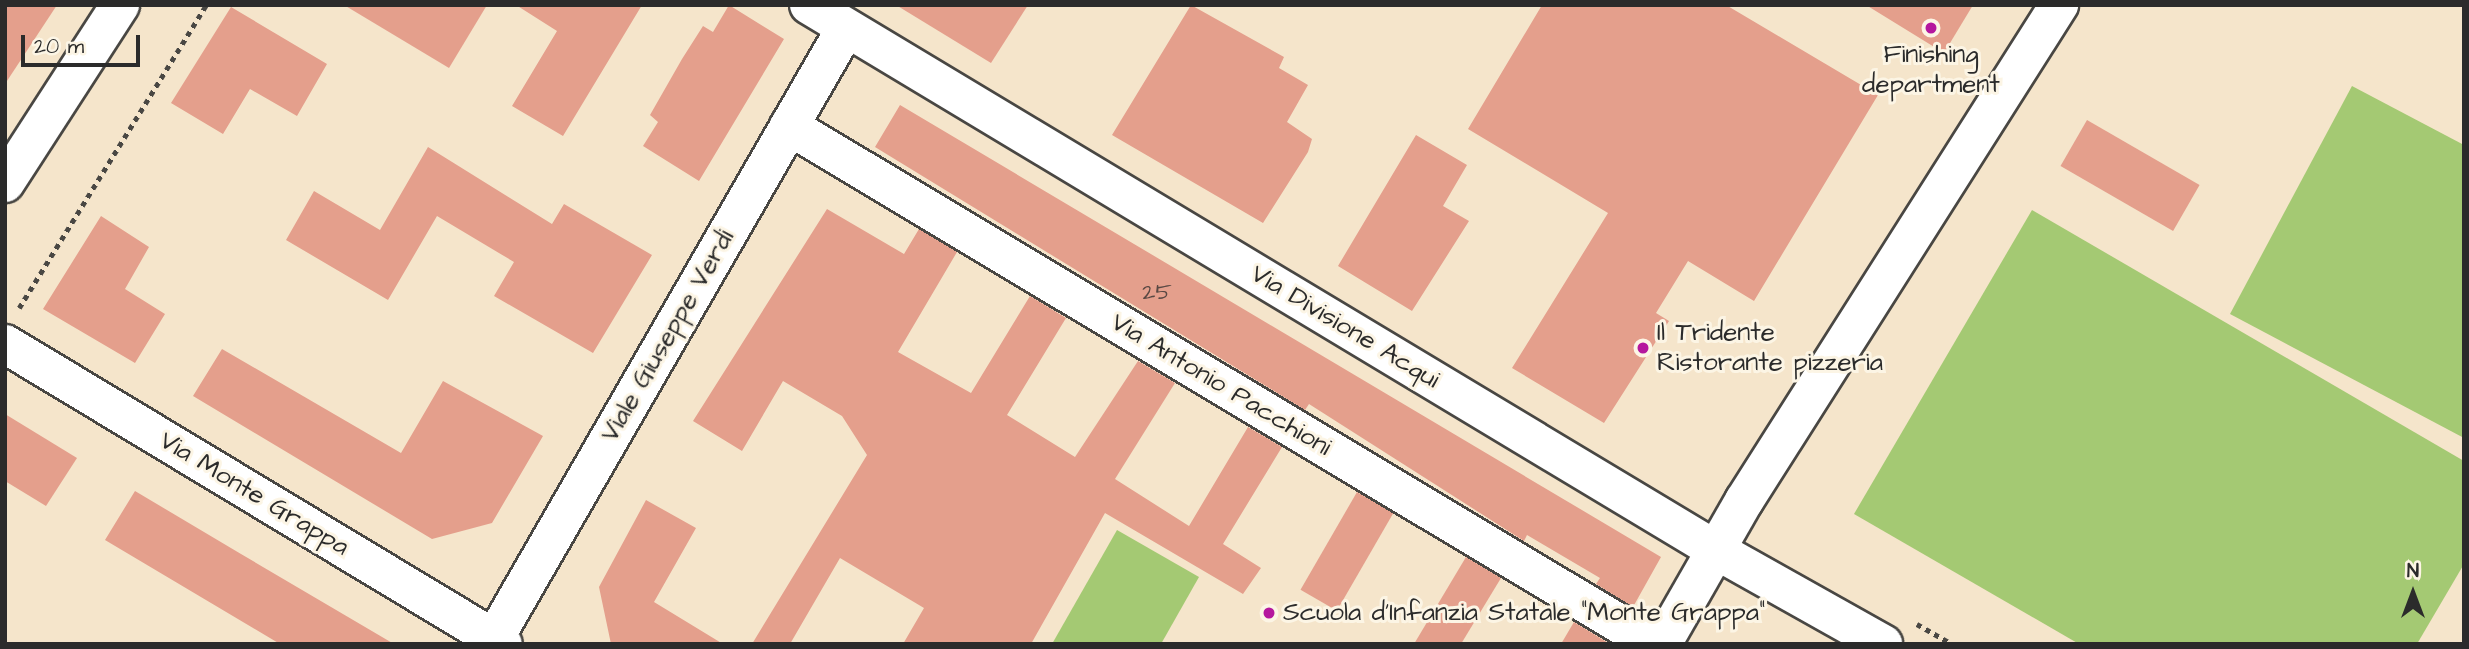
<!DOCTYPE html>
<html>
<head>
<meta charset="utf-8">
<style>
	body { margin:0 }
	#map { position:relative; width:2469px; height:649px; overflow:hidden; background:#f5e5cb; font-family:"Architects Daughter",sans-serif }
	div>[style] { position:absolute }
	[style*='--x'] { left:calc(var(--x)*1px); top:calc(var(--y)*1px); width:calc(var(--w)*1px); rotate:calc(var(--a)*1deg) }
	.green>* { inset:0; background:#a4c973 }
	.building>* { inset:0; background:#e49f8c; transform-origin:0 0 }
	.path>* { height:4.5px; margin-top:-2.25px; transform-origin:0; background:repeating-linear-gradient(90deg,#494743 0 5px,transparent 0 10px) }
	.roads { filter:drop-shadow(2px 0 #494743) drop-shadow(-2px 0 #494743) drop-shadow(0 2px #494743) drop-shadow(0 -2px #494743) }
	.minor>* { height:38px; margin:-19px; padding:0 19px; transform-origin:19px; border-radius:19px; background:#fff }
	.secondary>* { height:38px; margin:-19px; padding:0 19px; transform-origin:19px; border-radius:19px; background:#fff }
	.dots>* { width:19px; height:19px; translate:-50% -50%; box-sizing:border-box; border:4px solid #fcf5e5; border-radius:50% }
	span { translate:-50% -50%; white-space:nowrap; text-align:center; line-height:1.15; -webkit-text-stroke:6px #fcf5e5; paint-order:stroke }
	.number-label { font-size:23px; color:#594843 }
	.number-label span { -webkit-text-stroke-width:0 }
	.poi-label { font-size:26px; color:#2b2b2b }
	.left { translate:0 -50%; text-align:left }
	.street-label { font-size:26px; color:#2b2b2b }
	.frame { position:absolute; inset:0; border:7px solid #2b2b2b; pointer-events:none }
	.north { position:absolute; left:2378px; top:558px; width:70px; height:70px; -webkit-text-stroke:5px #fcf5e5; paint-order:stroke; rotate:0deg; font-size:19px; font-weight:700; line-height:28px; text-align:center; color:#2b2b2b }
	.north::after { content:''; display:block; margin:auto; width:24px; height:32px; background:#2b2b2b; clip-path:polygon(50% 0,100% 100%,50% 72%,0 100%) }
	.scale { position:absolute; left:21px; top:35px; width:119px; height:32px; box-sizing:border-box; border:4px solid #2b2b2b; border-top:0; padding-left:9px; font-size:21px; line-height:24px; white-space:nowrap; color:#2b2b2b; -webkit-text-stroke:5px #fcf5e5; paint-order:stroke }
</style>
</head>
<body>
<div id="map">
	<div class="green">
		<div style="clip-path:polygon(2352px 86px,2464px 145px,2464px 438px,2230px 314px)"></div>
		<div style="clip-path:polygon(2032px 210px,2464px 461px,2464px 564px,2417px 644px,2079px 644px,1854px 514px)"></div>
		<div style="clip-path:polygon(1117px 530px,1199px 577px,1161px 644px,1052px 644px)"></div>
	</div>
	<div class="building">
		<div style="clip-path:polygon(5px 5px,57px 5px,5px 84px)"></div>
		<div style="clip-path:polygon(344px 5px,487px 5px,449px 68px)"></div>
		<div style="clip-path:polygon(516px 5px,642px 5px,563px 136px,512px 106px,557px 31px)"></div>
		<div style="clip-path:polygon(729px 5px,784px 39px,699px 181px,643px 146px,658px 122px,650px 115px,682px 59px,703px 26px,713px 32px)"></div>
		<div style="clip-path:polygon(896px 5px,1028px 5px,991px 63px)"></div>
		<div style="clip-path:polygon(1191px 5px,1284px 57px,1279px 68px,1308px 85px,1287px 122px,1312px 139px,1308px 152px,1263px 223px,1112px 135px)"></div>
		<div style="clip-path:polygon(1542px 5px,1726px 5px,1878px 95px,1754px 301px,1688px 261px,1656px 313px,1669px 321px,1604px 423px,1512px 368px,1608px 213px,1468px 129px)"></div>
		<div style="clip-path:polygon(1866px 5px,1973px 5px,1944px 53px)"></div>
		<div style="clip-path:polygon(231px 7px,327px 64px,297px 116px,250px 89px,223px 134px,171px 103px)"></div>
		<div style="clip-path:polygon(900px 105px,1661px 557px,1633px 607px,1596px 584px,1600px 578px,1527px 535px,1524px 541px,1309px 404px,1305px 410px,875px 147px)"></div>
		<div style="left:2087px;top:120px;width:130px;height:53px;rotate:30deg"></div>
		<div style="clip-path:polygon(1416px 135px,1467px 165px,1443px 206px,1469px 221px,1412px 311px,1338px 266px)"></div>
		<div style="clip-path:polygon(428px 147px,552px 224px,564px 204px,652px 255px,593px 353px,494px 296px,514px 262px,437px 216px,388px 300px,286px 240px,314px 191px,380px 230px)"></div>
		<div style="clip-path:polygon(827px 209px,904px 254px,919px 229px,957px 252px,898px 352px,971px 393px,1030px 296px,1066px 318px,1007px 415px,1075px 457px,1138px 361px,1175px 383px,1115px 479px,1189px 526px,1248px 427px,1282px 447px,1223px 544px,1261px 568px,1243px 594px,1105px 513px,1031px 644px,903px 644px,924px 608px,840px 558px,790px 644px,752px 644px,867px 455px,842px 416px,783px 381px,742px 451px,693px 421px)"></div>
		<div style="clip-path:polygon(101px 216px,149px 247px,125px 289px,165px 314px,135px 363px,43px 309px)"></div>
		<div style="clip-path:polygon(222px 349px,401px 453px,443px 381px,543px 436px,492px 523px,432px 539px,193px 396px)"></div>
		<div style="clip-path:polygon(5px 414px,77px 458px,46px 506px,5px 481px)"></div>
		<div style="clip-path:polygon(135px 491px,241px 554px,394px 644px,280px 644px,105px 540px)"></div>
		<div style="left:1357px;top:492px;width:42px;height:113px;rotate:30deg"></div>
		<div style="clip-path:polygon(646px 500px,696px 528px,654px 602px,723px 644px,611px 644px,599px 587px)"></div>
		<div style="clip-path:polygon(1466px 557px,1501px 578px,1461px 644px,1414px 644px)"></div>
		<div style="clip-path:polygon(1574px 622px,1610px 644px,1561px 644px)"></div>
	</div>
	<div class="path">
		<div style="--x:19;--y:308;--w:356;--a:-58.3"></div>
		<div style="--x:1917;--y:624;--w:40;--a:29.7"></div>
	</div>
	<div class="roads">
		<div class="minor">
			<div style="--x:789;--y:126;--w:1007;--a:30.94"></div>
			<div style="--x:5;--y:344;--w:581;--a:31.07"></div>
			<div style="--x:491;--y:644;--w:711;--a:-60.05"></div>
			<div style="--x:1662;--y:644;--w:165;--a:-60.2"></div>
			<div style="--x:1744;--y:501;--w:588;--a:-57.58"></div>
		</div>
		<div class="secondary">
			<div style="--x:809;--y:5;--w:1056;--a:31.01"></div>
			<div style="--x:1714;--y:549;--w:194;--a:29.3"></div>
			<div style="--x:5;--y:183;--w:212;--a:-57.1"></div>
		</div>
	</div>
	<div class="dots">
		<div style="left:1931px;top:28px;background:#b5179e"></div>
		<div style="left:1643px;top:348px;background:#b5179e"></div>
		<div style="left:1269px;top:613px;background:#b5179e"></div>
	</div>
	<div class="number-label">
		<span style="left:1157px;top:292px">25</span>
	</div>
	<div class="poi-label">
		<span style="left:1931px;top:70px">Finishing<br>department</span>
		<span class="left" style="left:1657px;top:348px">Il Tridente<br>Ristorante pizzeria</span>
		<span class="left" style="left:1283px;top:613px">Scuola d'Infanzia Statale "Monte Grappa"</span>
	</div>
	<div class="street-label">
		<span style="left:1345px;top:327px;rotate:31deg">Via Divisione Acqui</span>
		<span style="left:668px;top:336px;rotate:-60deg">Viale Giuseppe Verdi</span>
		<span style="left:1221px;top:385px;rotate:31deg">Via Antonio Pacchioni</span>
		<span style="left:254px;top:494px;rotate:31deg">Via Monte Grappa</span>
	</div>
	<div class="frame"></div>
	<div class="north">N</div>
	<div class="scale">20 m</div>
</div>
</body>
</html>
